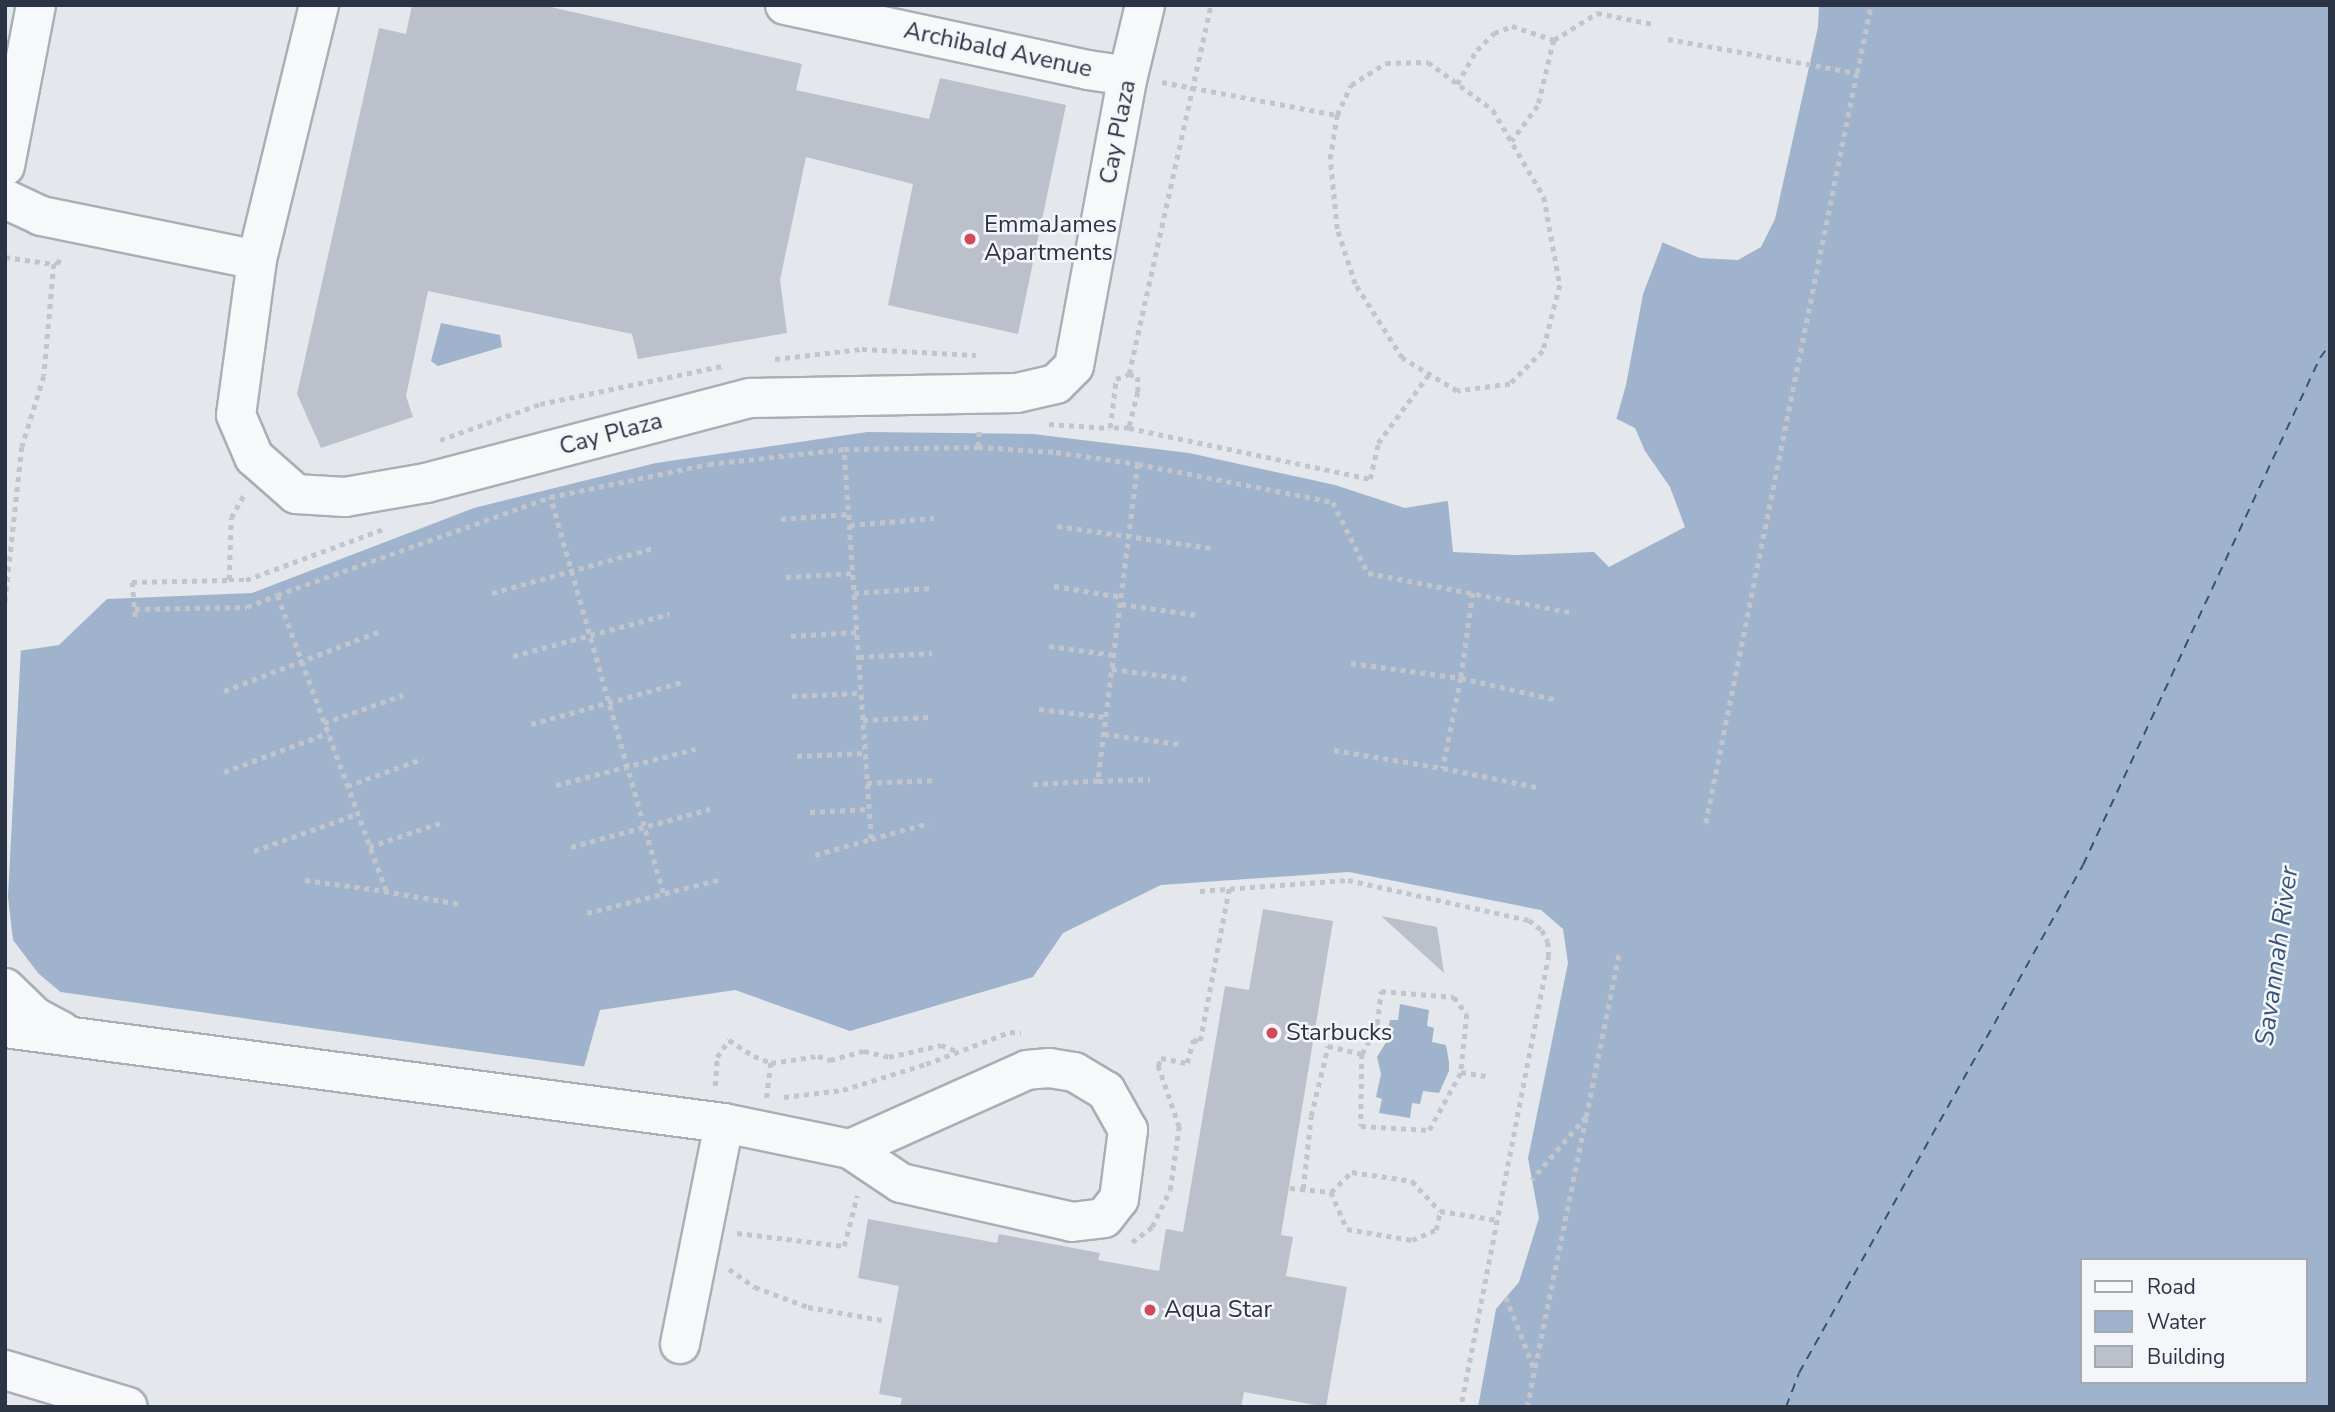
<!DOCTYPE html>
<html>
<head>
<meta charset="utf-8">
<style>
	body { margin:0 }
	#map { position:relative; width:2335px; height:1412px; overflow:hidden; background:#e4e7ec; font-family:"Nunito Sans",sans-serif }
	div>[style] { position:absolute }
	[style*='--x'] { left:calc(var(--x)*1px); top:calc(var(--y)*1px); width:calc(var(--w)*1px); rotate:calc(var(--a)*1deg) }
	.water>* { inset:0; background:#9fb4cc }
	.pier>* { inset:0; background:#e4e7ec }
	.ferry>* { height:2px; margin-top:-1px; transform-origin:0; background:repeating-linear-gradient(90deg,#34527a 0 9px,transparent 0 16px) }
	.building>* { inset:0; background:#bbc0ca }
	.path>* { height:4.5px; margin-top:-2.25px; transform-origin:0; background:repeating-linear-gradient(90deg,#c2c5cb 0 5px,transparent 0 10px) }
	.roads { filter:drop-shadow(2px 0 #a9aeb7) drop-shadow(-2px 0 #a9aeb7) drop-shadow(0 2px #a9aeb7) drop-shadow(0 -2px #a9aeb7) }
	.minor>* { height:38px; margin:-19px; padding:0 19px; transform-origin:19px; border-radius:19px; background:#f7f8fa }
	.dots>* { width:19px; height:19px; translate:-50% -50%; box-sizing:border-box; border:4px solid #f4f6f9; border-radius:50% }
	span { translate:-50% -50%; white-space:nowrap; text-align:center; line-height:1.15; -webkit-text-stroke:5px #f4f6f9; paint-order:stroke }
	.street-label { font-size:24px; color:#2b3445 }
	.poi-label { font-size:24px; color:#2b3445 }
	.left { translate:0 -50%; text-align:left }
	.water-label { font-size:26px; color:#34527a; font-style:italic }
	.frame { position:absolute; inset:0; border:7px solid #2b3445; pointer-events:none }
	.legend { position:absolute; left:2080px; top:1258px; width:228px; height:126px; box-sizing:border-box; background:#f4f6f9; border:2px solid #a4a8b1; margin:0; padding:9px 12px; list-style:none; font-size:21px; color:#2b3445 }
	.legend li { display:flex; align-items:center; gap:14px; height:35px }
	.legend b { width:35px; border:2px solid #a4a8b1 }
</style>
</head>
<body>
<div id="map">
	<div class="water">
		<div style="clip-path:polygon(evenodd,1729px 5px,2330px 5px,2330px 1407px,1478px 1407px,1496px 1309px,1519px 1282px,1539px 1218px,1528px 1158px,1568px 963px,1563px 929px,1541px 910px,1349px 872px,1161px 885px,1063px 933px,1033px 977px,850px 1031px,735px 990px,600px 1010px,584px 1067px,5px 984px,5px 653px,59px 645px,107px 599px,252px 593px,474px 508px,656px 463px,867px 432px,1033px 434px,1189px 453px,1335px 485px,1405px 508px,1447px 501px,1470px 528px,1542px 510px,1597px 487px,1626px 385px,1643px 294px,1661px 247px,1729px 5px,2081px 1260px,2305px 1260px,2305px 1382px,2081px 1382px,2081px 1260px)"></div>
		<div style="clip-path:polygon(441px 323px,500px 335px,502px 347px,438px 366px,431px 361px)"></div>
		<div style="clip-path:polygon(1400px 1004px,1429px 1010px,1427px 1026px,1434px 1028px,1432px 1042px,1446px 1045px,1449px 1062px,1449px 1071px,1439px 1093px,1423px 1091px,1420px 1104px,1412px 1103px,1410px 1118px,1379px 1113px,1382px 1099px,1376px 1097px,1381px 1074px,1377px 1057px,1385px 1044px,1390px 1020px,1398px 1020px)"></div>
	</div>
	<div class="pier">
		<div style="clip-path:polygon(1725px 5px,1819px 5px,1818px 27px,1775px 219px,1761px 247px,1738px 260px,1700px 258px,1659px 241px)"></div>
		<div style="clip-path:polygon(1613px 417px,1635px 428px,1645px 451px,1670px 487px,1685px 527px,1609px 567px,1594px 552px,1517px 555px,1453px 552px,1448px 502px,1450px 500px,1471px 524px,1541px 506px,1594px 484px)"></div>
		<div style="clip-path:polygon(21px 647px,8px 897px,13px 940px,38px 973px,64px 995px,588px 1067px,587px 1070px,5px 987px,5px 649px)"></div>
	</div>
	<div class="ferry">
		<div style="--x:1786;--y:1407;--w:36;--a:-69"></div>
		<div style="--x:1799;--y:1373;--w:582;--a:-60.79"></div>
		<div style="--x:2083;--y:865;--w:560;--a:-64.95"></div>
		<div style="--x:2320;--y:358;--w:17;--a:-54"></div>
	</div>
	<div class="building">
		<div style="clip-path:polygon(412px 5px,542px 5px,802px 64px,796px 90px,929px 119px,940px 78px,1066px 105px,1018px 334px,888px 305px,913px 184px,806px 157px,780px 280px,787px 333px,638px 359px,632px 334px,428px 291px,406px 396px,413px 417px,321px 448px,297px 394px,379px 28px,406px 34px)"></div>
		<div style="clip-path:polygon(1263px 909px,1333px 921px,1281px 1235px,1293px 1237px,1286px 1276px,1347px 1287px,1326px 1407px,1244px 1392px,1241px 1407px,900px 1407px,902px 1398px,879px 1394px,899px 1286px,858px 1278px,868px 1219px,997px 1243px,999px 1234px,1100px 1253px,1098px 1260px,1159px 1271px,1166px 1229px,1183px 1232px,1225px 986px,1249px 990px)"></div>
		<div style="clip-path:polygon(1381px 916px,1437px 927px,1444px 973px)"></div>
	</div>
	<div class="path">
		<div style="--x:1668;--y:39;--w:192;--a:10.2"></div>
		<div style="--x:1857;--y:73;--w:770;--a:101.38"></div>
		<div style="--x:1554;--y:40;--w:51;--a:-32.1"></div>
		<div style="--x:1597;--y:13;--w:57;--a:11.1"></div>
		<div style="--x:1428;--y:62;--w:81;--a:36.4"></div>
		<div style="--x:1493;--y:110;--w:101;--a:59.6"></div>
		<div style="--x:1544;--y:197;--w:89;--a:79.7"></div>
		<div style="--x:1560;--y:285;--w:68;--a:104.4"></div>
		<div style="--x:1543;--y:351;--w:47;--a:135"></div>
		<div style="--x:1510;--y:384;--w:53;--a:172.5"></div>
		<div style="--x:1457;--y:391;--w:64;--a:-149"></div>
		<div style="--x:1402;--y:358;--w:88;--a:-122.4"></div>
		<div style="--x:1355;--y:284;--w:58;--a:-108.1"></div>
		<div style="--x:1337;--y:229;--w:70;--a:-95.7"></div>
		<div style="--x:1330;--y:159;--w:45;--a:-81"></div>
		<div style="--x:1337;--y:115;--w:33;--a:-65"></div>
		<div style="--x:1351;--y:85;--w:41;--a:-32.2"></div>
		<div style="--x:1386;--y:63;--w:42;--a:-1.4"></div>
		<div style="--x:1857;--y:73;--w:69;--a:-78.4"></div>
		<div style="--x:1162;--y:82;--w:178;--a:10.7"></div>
		<div style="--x:1457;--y:84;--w:39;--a:-60"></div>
		<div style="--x:1477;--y:50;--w:24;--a:-45"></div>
		<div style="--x:1494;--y:33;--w:19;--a:-21"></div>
		<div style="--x:1512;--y:26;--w:44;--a:18.4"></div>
		<div style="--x:1554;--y:40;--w:68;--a:103.6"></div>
		<div style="--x:1538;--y:106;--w:44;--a:126.6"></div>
		<div style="--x:5;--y:257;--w:49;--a:8.1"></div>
		<div style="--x:54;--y:264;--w:112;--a:95.1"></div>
		<div style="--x:44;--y:376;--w:74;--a:107.2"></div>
		<div style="--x:22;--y:447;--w:158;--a:96.2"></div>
		<div style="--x:54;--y:264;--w:3;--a:0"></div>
		<div style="--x:57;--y:264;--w:10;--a:-61"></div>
		<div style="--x:775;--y:359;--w:88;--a:-6.6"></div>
		<div style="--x:862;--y:349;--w:114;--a:3"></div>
		<div style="--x:1129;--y:374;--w:378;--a:-77.5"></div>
		<div style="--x:1049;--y:424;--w:61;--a:3.8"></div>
		<div style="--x:1129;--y:428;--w:19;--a:180"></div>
		<div style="--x:1110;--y:428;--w:49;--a:-83"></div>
		<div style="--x:1116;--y:379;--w:14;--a:-21"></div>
		<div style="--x:1129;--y:374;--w:9;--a:18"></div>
		<div style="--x:1138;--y:377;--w:15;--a:90"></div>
		<div style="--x:1138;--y:392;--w:37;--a:104"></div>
		<div style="--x:1129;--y:428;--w:246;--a:11.9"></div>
		<div style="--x:1370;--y:479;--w:37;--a:-77"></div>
		<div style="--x:1378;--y:443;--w:86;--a:-53.5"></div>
		<div style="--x:440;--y:440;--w:106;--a:-19.8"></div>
		<div style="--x:540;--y:404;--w:186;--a:-11.8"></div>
		<div style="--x:978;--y:447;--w:78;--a:3.7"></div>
		<div style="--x:1056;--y:452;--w:83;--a:8.3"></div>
		<div style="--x:1138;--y:464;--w:320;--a:97.2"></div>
		<div style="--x:1098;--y:781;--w:70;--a:176.7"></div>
		<div style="--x:1138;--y:464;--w:199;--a:11"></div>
		<div style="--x:1333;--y:502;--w:79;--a:63.8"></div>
		<div style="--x:1368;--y:573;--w:209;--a:11"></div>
		<div style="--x:781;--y:519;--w:68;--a:-4.2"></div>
		<div style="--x:850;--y:525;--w:84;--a:-4.8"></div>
		<div style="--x:1057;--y:526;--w:156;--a:8.1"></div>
		<div style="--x:786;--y:577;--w:67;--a:-3.4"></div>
		<div style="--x:229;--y:580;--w:17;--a:0"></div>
		<div style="--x:246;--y:580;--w:146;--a:-20.4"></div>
		<div style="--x:1054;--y:586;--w:69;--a:9.2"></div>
		<div style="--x:492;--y:593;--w:167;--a:-15.6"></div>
		<div style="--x:854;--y:593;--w:76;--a:-3.8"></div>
		<div style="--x:1473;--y:593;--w:86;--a:98"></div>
		<div style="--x:1461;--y:678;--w:99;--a:12.8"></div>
		<div style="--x:1121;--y:604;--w:77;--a:8.2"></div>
		<div style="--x:135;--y:609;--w:112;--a:-1"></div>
		<div style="--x:247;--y:607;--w:32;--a:-22"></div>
		<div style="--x:135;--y:617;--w:35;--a:-95"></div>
		<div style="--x:132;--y:582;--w:97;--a:-1.2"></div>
		<div style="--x:229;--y:580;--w:62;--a:-88.2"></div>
		<div style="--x:231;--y:518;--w:29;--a:-61"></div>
		<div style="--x:791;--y:636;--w:66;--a:-3.5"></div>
		<div style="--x:1049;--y:646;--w:66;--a:7.9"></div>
		<div style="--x:513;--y:656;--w:162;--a:-15.1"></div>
		<div style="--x:859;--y:657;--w:73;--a:-3.1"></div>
		<div style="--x:1351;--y:663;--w:111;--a:7.8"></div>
		<div style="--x:1461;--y:678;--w:92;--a:101.3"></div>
		<div style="--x:1443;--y:768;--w:95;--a:11.5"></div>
		<div style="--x:1112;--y:669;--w:76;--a:7.6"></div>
		<div style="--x:224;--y:691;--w:167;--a:-21"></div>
		<div style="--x:792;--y:696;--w:69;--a:-2.5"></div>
		<div style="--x:1039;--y:709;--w:67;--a:6.8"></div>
		<div style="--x:863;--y:720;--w:68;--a:-2.5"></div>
		<div style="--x:324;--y:723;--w:84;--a:-19.5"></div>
		<div style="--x:531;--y:724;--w:157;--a:-15.5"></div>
		<div style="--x:1104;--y:734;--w:76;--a:7.6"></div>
		<div style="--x:1334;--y:750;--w:110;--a:9.4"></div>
		<div style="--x:797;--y:756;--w:68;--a:-2.5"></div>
		<div style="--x:224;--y:772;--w:111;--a:-20.6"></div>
		<div style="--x:1098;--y:781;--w:52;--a:-2.2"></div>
		<div style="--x:867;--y:783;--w:67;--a:-2.6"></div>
		<div style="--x:556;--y:785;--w:144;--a:-14.5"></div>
		<div style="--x:347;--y:786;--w:80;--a:-19.8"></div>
		<div style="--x:810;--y:812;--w:59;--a:-2.9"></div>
		<div style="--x:871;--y:839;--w:60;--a:-15.4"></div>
		<div style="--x:369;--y:847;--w:75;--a:-18.7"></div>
		<div style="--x:571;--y:847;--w:144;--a:-15.3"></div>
		<div style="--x:254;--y:851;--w:109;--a:-19.8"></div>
		<div style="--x:815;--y:855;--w:58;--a:-15.9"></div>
		<div style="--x:871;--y:839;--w:391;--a:-94"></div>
		<div style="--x:844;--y:449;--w:134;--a:-0.9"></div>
		<div style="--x:978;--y:447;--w:19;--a:-87"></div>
		<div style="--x:305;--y:880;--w:82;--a:7.7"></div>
		<div style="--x:386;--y:891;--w:315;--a:-110.2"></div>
		<div style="--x:277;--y:595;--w:290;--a:-19.7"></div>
		<div style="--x:384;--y:891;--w:77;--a:9.7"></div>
		<div style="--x:1200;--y:891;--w:148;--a:-4.3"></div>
		<div style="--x:1348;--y:880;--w:185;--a:12.5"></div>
		<div style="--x:1529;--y:920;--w:16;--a:38"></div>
		<div style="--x:1542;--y:930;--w:13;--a:63"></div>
		<div style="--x:1548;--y:942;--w:13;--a:86"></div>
		<div style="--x:1549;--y:955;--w:460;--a:101"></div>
		<div style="--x:663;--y:893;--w:412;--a:-105.9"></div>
		<div style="--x:550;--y:497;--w:162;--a:-11.7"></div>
		<div style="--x:709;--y:464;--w:136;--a:-6.3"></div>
		<div style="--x:587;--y:913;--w:138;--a:-14.2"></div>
		<div style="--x:1362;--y:1054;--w:72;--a:90.8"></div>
		<div style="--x:1361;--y:1126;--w:68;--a:3.4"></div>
		<div style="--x:1429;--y:1130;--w:66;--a:-61.1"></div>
		<div style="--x:771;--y:1063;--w:48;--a:-8.5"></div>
		<div style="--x:818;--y:1056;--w:13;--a:18"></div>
		<div style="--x:830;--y:1060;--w:35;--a:-15"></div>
		<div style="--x:864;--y:1051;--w:26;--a:13"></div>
		<div style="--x:889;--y:1057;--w:53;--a:-13"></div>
		<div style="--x:941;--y:1045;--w:17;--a:21"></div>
		<div style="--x:715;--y:1086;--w:29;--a:-86"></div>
		<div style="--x:717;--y:1057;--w:21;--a:-55"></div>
		<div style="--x:729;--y:1040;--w:30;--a:33"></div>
		<div style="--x:754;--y:1056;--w:18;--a:22"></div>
		<div style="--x:771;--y:1063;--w:35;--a:97"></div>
		<div style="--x:784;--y:1097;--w:59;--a:-6.8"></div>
		<div style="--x:843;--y:1090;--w:87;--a:-17.4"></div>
		<div style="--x:926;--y:1064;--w:90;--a:-20.9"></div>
		<div style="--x:1010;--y:1032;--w:11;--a:5"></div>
		<div style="--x:1586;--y:1117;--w:167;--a:-78.6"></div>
		<div style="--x:1290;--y:1188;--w:41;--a:5.6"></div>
		<div style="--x:1331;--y:1192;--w:29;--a:-44"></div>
		<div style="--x:1352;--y:1172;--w:61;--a:8.5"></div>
		<div style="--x:1412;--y:1181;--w:41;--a:47"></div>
		<div style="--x:1440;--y:1211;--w:58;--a:9"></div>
		<div style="--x:1303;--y:1189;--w:73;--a:-83.7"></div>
		<div style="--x:1311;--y:1116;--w:72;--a:-76.3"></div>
		<div style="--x:1328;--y:1046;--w:35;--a:13"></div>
		<div style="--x:1362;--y:1054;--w:34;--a:-63"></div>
		<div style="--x:1377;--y:1024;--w:33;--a:-83"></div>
		<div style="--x:1381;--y:991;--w:73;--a:4.7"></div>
		<div style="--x:1454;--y:997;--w:21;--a:53"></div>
		<div style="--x:1467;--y:1014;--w:58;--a:95.9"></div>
		<div style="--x:1461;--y:1072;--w:25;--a:9"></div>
		<div style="--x:1331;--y:1192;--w:40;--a:66.6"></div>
		<div style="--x:1347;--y:1229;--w:66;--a:9.6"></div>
		<div style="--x:1412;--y:1240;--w:26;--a:-23"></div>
		<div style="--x:1436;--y:1230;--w:19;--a:-78"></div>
		<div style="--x:737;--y:1233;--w:108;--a:6.9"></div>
		<div style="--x:844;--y:1246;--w:52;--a:-75.4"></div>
		<div style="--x:1132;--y:1242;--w:25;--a:-37"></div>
		<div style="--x:1152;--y:1227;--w:41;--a:-64.1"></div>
		<div style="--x:1170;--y:1190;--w:64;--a:-81.9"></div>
		<div style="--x:1179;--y:1127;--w:65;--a:-109"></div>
		<div style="--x:1158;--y:1066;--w:9;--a:-69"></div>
		<div style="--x:1161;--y:1058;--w:26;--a:11"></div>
		<div style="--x:1187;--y:1063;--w:24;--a:-75"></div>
		<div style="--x:1193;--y:1040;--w:7;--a:8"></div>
		<div style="--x:1200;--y:1041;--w:155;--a:-79.2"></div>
		<div style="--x:729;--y:1269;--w:32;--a:35"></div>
		<div style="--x:755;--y:1287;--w:57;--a:20.7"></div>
		<div style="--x:808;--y:1307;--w:75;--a:10"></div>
		<div style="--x:1506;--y:1297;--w:76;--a:68.5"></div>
		<div style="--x:1527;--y:1407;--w:296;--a:-78.5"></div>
		<div style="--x:1586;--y:1117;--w:83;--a:130.6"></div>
	</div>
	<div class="roads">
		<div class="minor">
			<div style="--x:319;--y:5;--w:262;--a:103.7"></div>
			<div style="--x:257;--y:260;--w:156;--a:97.7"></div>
			<div style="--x:236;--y:415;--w:46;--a:66.8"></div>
			<div style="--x:254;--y:457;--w:56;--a:41.4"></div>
			<div style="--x:296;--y:494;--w:49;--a:3.5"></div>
			<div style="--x:345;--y:497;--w:82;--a:-9.8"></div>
			<div style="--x:426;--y:483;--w:336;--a:-14.7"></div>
			<div style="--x:751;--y:398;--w:266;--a:-1.1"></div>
			<div style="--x:1017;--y:393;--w:40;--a:-13"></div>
			<div style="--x:1056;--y:384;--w:25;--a:-45"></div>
			<div style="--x:1074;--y:366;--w:295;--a:-79.5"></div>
			<div style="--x:1128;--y:76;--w:73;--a:-76.5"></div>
			<div style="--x:785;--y:5;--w:310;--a:12.1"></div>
			<div style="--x:1088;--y:70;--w:40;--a:8.5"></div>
			<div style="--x:5;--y:166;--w:164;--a:-79.1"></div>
			<div style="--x:5;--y:199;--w:40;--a:25"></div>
			<div style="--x:41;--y:216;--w:220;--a:11.5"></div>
			<div style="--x:5;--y:988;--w:42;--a:44"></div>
			<div style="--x:35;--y:1017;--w:30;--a:28"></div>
			<div style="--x:5;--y:1028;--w:725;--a:7.53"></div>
			<div style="--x:724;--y:1123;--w:129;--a:11.7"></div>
			<div style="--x:850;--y:1149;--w:61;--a:33.7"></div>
			<div style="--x:901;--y:1183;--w:175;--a:12.8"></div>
			<div style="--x:1072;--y:1222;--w:32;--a:-7"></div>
			<div style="--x:1104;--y:1218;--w:24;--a:-52"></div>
			<div style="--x:1119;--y:1199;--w:70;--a:-82.6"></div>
			<div style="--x:1128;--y:1130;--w:45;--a:-119.4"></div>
			<div style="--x:1106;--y:1091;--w:37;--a:-149"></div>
			<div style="--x:1074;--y:1072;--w:25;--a:-171"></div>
			<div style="--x:1049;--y:1068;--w:22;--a:175"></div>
			<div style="--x:1027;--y:1070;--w:194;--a:155.9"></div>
			<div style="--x:680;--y:1344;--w:225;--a:-78.7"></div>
			<div style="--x:5;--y:1370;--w:128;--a:16.7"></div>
		</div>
	</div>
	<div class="dots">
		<div style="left:970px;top:239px;background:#d1495b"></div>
		<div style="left:1272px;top:1033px;background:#d1495b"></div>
		<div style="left:1150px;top:1310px;background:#d1495b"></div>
	</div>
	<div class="street-label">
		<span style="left:998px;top:50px;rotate:12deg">Archibald Avenue</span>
		<span style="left:1118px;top:132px;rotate:-79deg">Cay Plaza</span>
		<span style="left:611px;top:434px;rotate:-15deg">Cay Plaza</span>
	</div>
	<div class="poi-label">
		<span class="left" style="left:984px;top:239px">EmmaJames<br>Apartments</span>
		<span class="left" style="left:1286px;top:1033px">Starbucks</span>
		<span class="left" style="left:1164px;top:1310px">Aqua Star</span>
	</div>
	<div class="water-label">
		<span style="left:2277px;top:956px;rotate:-82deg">Savannah River</span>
	</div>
	<div class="frame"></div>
	<ul class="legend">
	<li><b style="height:9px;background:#f7f8fa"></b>Road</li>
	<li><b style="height:19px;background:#9fb4cc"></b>Water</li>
	<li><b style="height:19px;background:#bbc0ca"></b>Building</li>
	</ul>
</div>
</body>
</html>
